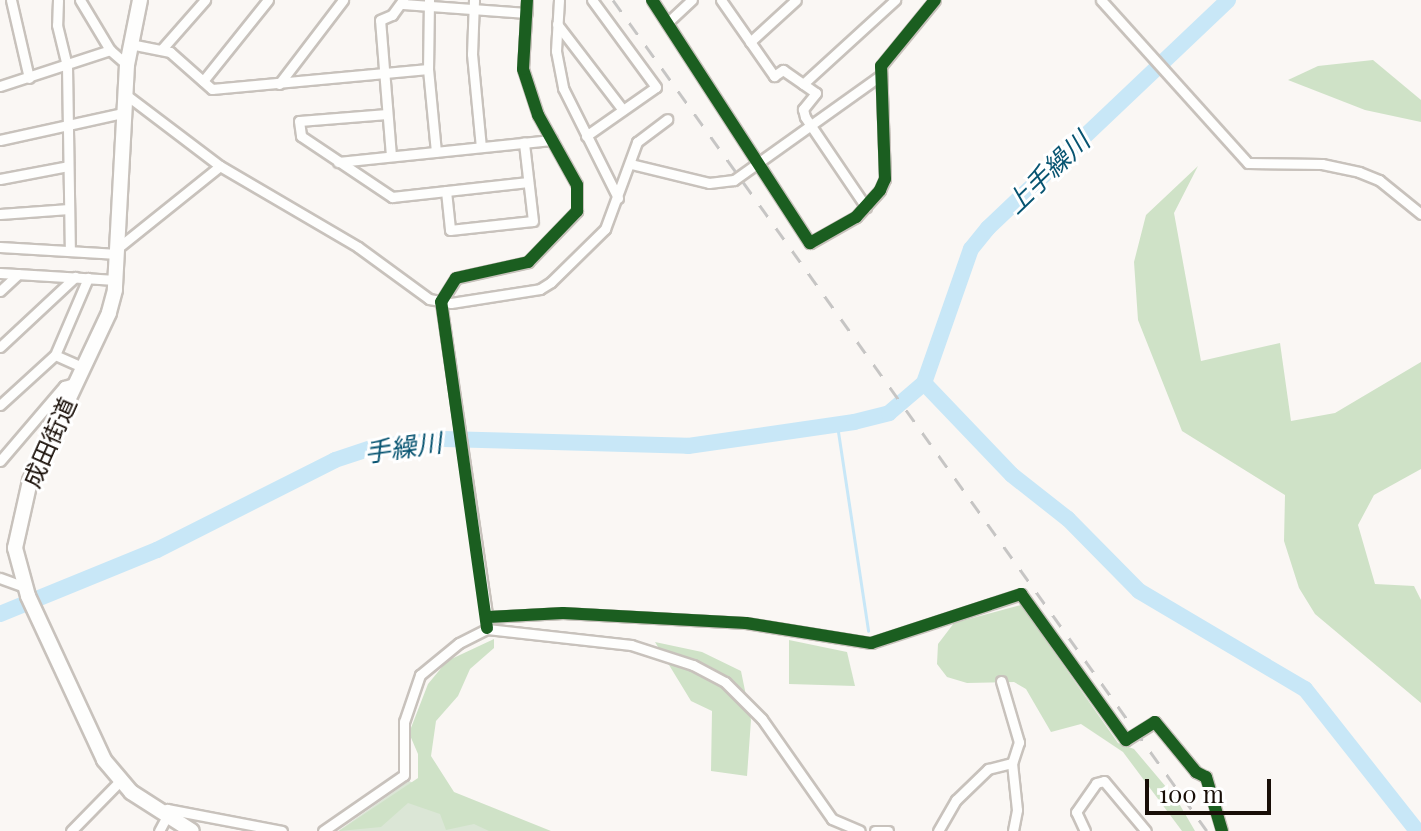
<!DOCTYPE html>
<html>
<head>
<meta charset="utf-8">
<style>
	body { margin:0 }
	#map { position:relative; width:1421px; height:831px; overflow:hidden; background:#faf7f4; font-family:"Playfair Display","Noto Sans JP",serif }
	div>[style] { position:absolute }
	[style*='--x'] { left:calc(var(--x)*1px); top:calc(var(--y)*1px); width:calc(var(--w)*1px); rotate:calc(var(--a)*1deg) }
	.green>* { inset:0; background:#dbe6d6 }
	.forest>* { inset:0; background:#cfe2c7 }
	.stream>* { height:3px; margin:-1.5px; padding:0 1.5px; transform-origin:1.5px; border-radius:1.5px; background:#c8e7f7 }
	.river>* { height:16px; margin:-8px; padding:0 8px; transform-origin:8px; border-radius:8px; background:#c8e7f7 }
	.roads { filter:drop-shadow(2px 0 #c8c2bc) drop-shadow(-2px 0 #c8c2bc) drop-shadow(0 2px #c8c2bc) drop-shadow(0 -2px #c8c2bc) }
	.minor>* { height:9px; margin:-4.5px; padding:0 4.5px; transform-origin:4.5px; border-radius:4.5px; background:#fefefd }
	.highway>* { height:14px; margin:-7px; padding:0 7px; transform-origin:7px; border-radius:7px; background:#fefefd }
	.rail>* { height:3px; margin-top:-1.5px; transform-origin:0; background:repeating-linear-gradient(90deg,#c6c5c4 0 14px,transparent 0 28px) }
	.cycleway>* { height:12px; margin:-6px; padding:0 6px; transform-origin:6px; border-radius:6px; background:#1b5e20 }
	span { translate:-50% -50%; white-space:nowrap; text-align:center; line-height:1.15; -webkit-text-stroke:6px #fff; paint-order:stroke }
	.street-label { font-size:24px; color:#180e07 }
	.water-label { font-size:26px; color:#075471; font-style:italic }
	.scale { position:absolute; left:1145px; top:779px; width:126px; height:36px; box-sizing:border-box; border:4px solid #180e07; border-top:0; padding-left:10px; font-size:24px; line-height:28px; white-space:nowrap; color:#180e07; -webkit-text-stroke:6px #fff; paint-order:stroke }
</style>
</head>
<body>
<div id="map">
	<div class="green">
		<div style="clip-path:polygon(409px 781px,518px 831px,338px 831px)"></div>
	</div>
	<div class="forest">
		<div style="clip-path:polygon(1373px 60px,1421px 100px,1421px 122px,1365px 110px,1288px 80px,1318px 66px)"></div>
		<div style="clip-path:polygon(1198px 166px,1174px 213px,1201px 361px,1280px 343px,1291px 421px,1335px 413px,1421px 362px,1421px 469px,1374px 495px,1358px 525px,1375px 584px,1414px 586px,1421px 600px,1421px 703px,1315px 614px,1299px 588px,1284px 541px,1285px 495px,1182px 431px,1138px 320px,1134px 262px,1146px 215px)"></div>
		<div style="clip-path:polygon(1021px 605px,1118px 743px,1134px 749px,1177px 800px,1195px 831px,1182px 831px,1123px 752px,1081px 724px,1051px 732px,1026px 689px,1014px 682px,967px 683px,947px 677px,937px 664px,938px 644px,954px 623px)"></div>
		<div style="clip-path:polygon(494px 639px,494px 648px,470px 669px,458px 696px,436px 721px,431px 756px,454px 792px,551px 831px,489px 831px,474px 824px,446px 830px,440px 814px,408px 803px,381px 827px,339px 831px,418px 778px,418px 754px,409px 733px,428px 684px,447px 661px)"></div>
		<div style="clip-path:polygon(789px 640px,847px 652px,855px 686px,789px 684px)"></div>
		<div style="clip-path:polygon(655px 642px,702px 652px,741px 671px,751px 720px,747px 776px,711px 771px,712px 711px,691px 701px)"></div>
	</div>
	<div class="stream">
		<div style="--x:837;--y:425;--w:208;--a:81.4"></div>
	</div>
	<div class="river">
		<div style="--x:924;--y:383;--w:127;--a:46.3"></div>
		<div style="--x:1012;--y:475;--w:71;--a:38.2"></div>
		<div style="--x:1068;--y:519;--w:101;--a:45.4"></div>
		<div style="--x:1139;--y:591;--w:193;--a:30.6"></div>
		<div style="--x:1305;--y:689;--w:181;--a:51.7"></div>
		<div style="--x:924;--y:383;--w:142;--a:-70.7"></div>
		<div style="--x:971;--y:249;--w:27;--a:-51"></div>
		<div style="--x:988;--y:228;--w:331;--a:-43.5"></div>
		<div style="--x:0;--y:614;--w:170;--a:-22.2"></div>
		<div style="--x:157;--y:550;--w:199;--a:-26.8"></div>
		<div style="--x:335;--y:460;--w:41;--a:-18.4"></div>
		<div style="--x:374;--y:447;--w:70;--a:-6.5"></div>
		<div style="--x:444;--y:439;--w:244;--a:1.6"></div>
		<div style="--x:688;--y:446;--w:168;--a:-8.2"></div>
		<div style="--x:854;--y:422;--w:36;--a:-14"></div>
		<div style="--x:889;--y:413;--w:46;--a:-40.6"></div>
	</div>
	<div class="roads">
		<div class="minor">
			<div style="--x:11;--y:0;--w:80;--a:77"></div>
			<div style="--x:58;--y:0;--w:25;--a:92"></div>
			<div style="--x:57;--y:25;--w:42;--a:76.3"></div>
			<div style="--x:67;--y:66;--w:185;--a:89.1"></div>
			<div style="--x:80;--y:0;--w:58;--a:59"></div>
			<div style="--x:110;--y:50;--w:23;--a:41"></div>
			<div style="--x:429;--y:0;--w:69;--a:90.8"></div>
			<div style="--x:428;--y:69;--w:83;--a:84.5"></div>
			<div style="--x:474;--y:0;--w:54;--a:92.1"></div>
			<div style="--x:472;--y:54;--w:93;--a:84.5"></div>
			<div style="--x:559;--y:0;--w:51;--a:93.4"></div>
			<div style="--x:556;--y:51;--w:38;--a:79"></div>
			<div style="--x:563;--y:88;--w:123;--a:63.4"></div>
			<div style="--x:652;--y:0;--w:290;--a:57"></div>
			<div style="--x:810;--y:243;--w:53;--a:-29.5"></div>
			<div style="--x:856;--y:217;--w:36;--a:-48"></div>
			<div style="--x:880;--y:190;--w:12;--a:-66"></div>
			<div style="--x:885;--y:179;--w:113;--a:-92"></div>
			<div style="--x:881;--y:66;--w:85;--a:-50.7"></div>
			<div style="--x:721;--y:0;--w:93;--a:55.1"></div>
			<div style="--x:774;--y:76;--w:11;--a:-34"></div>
			<div style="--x:783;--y:70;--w:40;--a:34.9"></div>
			<div style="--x:816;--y:93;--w:21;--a:129"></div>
			<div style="--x:803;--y:109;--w:8;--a:76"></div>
			<div style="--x:805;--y:117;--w:109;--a:55.9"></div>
			<div style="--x:1101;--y:0;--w:219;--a:48"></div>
			<div style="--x:1248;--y:163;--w:74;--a:0.8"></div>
			<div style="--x:1322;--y:164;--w:38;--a:12"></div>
			<div style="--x:1359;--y:172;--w:22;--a:22"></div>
			<div style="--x:1379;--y:180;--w:54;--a:39"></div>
			<div style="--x:403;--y:4;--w:124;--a:4.2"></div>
			<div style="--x:667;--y:23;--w:34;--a:-43"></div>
			<div style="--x:557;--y:24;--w:108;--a:52.5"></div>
			<div style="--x:750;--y:42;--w:62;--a:-42.4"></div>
			<div style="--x:130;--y:44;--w:41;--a:11.3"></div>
			<div style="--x:170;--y:52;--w:56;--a:41.4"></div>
			<div style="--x:212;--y:89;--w:217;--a:-5.3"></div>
			<div style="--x:161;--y:50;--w:67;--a:-48.7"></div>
			<div style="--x:203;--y:81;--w:104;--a:-51.3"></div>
			<div style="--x:279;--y:84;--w:106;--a:-52.7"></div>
			<div style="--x:803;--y:84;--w:125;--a:-42.4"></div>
			<div style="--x:0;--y:86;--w:116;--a:-18.1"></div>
			<div style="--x:125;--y:94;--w:119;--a:37.2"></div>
			<div style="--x:220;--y:166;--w:160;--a:30.4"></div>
			<div style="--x:358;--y:247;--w:88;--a:36.2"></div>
			<div style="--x:429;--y:299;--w:22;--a:10"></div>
			<div style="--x:451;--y:303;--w:90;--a:-8.9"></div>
			<div style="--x:540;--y:289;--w:13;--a:-32"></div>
			<div style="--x:551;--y:282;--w:76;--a:-44.5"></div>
			<div style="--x:605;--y:229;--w:93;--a:-69.8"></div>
			<div style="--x:637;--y:142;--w:38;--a:-37"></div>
			<div style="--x:387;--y:114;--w:88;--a:175.5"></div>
			<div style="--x:299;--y:121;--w:15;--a:82"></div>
			<div style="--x:301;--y:136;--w:110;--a:33.8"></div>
			<div style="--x:392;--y:197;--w:137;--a:-6.3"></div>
			<div style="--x:586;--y:136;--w:85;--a:-35"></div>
			<div style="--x:656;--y:87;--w:108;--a:-126.3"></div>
			<div style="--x:0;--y:140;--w:126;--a:-12.4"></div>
			<div style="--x:391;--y:156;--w:136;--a:-94.6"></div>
			<div style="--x:380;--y:20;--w:13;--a:-23"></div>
			<div style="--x:392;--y:15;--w:19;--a:-54"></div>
			<div style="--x:338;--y:162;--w:215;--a:-5.9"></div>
			<div style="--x:631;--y:164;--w:80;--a:13.7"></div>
			<div style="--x:709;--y:183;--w:25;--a:-7"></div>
			<div style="--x:734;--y:180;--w:179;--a:-35.5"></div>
			<div style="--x:0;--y:179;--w:69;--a:-10.8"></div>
			<div style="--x:446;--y:191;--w:39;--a:84"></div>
			<div style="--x:450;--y:230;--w:83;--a:-6.2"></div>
			<div style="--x:533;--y:221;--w:79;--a:-96.6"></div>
			<div style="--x:0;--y:214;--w:69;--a:-4.1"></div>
			<div style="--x:0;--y:247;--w:118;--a:3.4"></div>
			<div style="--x:119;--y:247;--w:129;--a:-38.7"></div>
			<div style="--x:0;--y:273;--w:116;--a:3.5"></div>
			<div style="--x:0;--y:291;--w:25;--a:-43"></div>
			<div style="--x:0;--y:347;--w:103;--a:-43"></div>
			<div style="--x:55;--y:355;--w:30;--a:24"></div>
			<div style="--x:0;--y:405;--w:74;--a:-42.3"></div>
			<div style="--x:55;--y:355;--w:84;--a:-66.8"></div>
			<div style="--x:0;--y:461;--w:99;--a:-49.5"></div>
			<div style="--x:64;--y:386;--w:10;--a:-17"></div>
			<div style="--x:0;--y:578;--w:27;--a:20"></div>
			<div style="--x:488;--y:617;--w:75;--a:-3.1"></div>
			<div style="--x:563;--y:613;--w:183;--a:3.1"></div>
			<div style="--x:746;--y:623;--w:127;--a:9.1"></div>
			<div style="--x:871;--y:643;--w:158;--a:-18.1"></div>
			<div style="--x:1021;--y:594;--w:180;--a:54.3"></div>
			<div style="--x:1126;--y:740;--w:34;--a:-32"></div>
			<div style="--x:1155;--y:722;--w:65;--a:50.6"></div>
			<div style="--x:1196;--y:772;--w:11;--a:27"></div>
			<div style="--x:1206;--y:777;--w:56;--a:73.5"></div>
			<div style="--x:488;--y:621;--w:322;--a:-98.4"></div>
			<div style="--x:441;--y:302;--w:28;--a:-58"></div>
			<div style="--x:456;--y:278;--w:74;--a:-12.5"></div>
			<div style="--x:528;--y:262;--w:71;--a:-46.1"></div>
			<div style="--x:577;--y:211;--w:26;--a:-90"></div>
			<div style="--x:577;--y:185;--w:80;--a:-119.1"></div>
			<div style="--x:538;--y:115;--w:48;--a:-108.1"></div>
			<div style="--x:523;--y:69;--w:69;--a:-86.7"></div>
			<div style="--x:1001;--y:681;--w:64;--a:73.6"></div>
			<div style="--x:1019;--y:742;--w:22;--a:108"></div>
			<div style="--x:1012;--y:763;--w:47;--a:83.9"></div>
			<div style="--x:1017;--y:810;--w:21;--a:101"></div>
			<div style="--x:164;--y:814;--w:6;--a:-59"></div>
			<div style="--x:167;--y:809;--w:117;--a:10.8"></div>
			<div style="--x:71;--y:831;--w:70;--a:-45.6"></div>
			<div style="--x:159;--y:831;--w:17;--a:-62"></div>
			<div style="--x:323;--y:831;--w:98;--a:-34.7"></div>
			<div style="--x:404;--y:775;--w:53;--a:-90"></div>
			<div style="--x:404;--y:722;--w:50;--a:-71.2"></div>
			<div style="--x:420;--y:675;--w:50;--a:-39.4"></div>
			<div style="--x:459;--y:643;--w:31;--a:-27"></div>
			<div style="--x:487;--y:629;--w:145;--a:6.3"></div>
			<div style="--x:631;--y:645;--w:65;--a:17.9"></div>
			<div style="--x:693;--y:665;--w:36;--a:28"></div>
			<div style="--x:725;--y:682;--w:52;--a:45"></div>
			<div style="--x:762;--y:719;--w:122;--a:55"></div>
			<div style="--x:832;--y:819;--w:30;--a:23"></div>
			<div style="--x:875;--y:831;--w:13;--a:0"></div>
			<div style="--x:938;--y:831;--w:36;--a:-60"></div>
			<div style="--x:956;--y:800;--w:45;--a:-44.1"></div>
			<div style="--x:988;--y:769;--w:25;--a:-14"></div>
			<div style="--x:1085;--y:831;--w:21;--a:-115"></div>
			<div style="--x:1076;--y:812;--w:35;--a:-55"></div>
			<div style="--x:1096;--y:783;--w:8;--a:-14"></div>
			<div style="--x:1104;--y:781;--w:65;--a:50"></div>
		</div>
		<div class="highway">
			<div style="--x:140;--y:0;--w:66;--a:101.3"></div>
			<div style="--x:127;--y:65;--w:225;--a:93.1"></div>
			<div style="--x:115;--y:290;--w:24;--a:105"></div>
			<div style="--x:109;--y:313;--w:186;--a:115.2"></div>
			<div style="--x:30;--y:481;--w:69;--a:102.6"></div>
			<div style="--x:15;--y:548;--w:50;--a:74.8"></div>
			<div style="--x:28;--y:596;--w:181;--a:65.1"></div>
			<div style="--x:104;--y:760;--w:42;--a:49.8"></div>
			<div style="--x:131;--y:792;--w:72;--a:32.6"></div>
		</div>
	</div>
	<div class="rail">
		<div style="--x:613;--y:0;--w:1021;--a:54.44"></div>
	</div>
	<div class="cycleway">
		<div style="--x:652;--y:0;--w:290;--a:57"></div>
		<div style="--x:810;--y:243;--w:53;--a:-29.5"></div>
		<div style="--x:856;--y:217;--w:36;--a:-48"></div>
		<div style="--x:880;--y:190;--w:12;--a:-66"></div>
		<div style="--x:885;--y:179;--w:113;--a:-92"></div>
		<div style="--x:881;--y:66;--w:85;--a:-50.7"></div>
		<div style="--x:488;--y:617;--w:75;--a:-3.1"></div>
		<div style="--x:563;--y:613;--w:183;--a:3.1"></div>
		<div style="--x:746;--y:623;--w:127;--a:9.1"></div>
		<div style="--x:871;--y:643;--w:158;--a:-18.1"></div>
		<div style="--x:1021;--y:594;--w:180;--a:54.3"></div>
		<div style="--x:1126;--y:740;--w:34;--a:-32"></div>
		<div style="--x:1155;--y:722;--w:65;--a:50.6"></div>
		<div style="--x:1196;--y:772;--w:11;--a:27"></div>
		<div style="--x:1206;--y:777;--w:56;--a:73.5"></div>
		<div style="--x:487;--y:628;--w:329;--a:-98"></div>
		<div style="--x:441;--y:302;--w:28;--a:-58"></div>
		<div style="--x:456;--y:278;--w:74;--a:-12.5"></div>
		<div style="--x:528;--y:262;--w:71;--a:-46.1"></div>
		<div style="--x:577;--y:211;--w:26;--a:-90"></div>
		<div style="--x:577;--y:185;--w:80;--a:-119.1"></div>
		<div style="--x:538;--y:115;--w:48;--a:-108.1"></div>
		<div style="--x:523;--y:69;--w:69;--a:-86.7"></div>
	</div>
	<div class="street-label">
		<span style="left:49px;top:442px;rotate:-66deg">成田街道</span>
	</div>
	<div class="water-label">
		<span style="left:1047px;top:172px;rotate:-44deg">上手繰川</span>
		<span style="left:403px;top:447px;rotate:-8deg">手繰川</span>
	</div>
	<div class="scale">100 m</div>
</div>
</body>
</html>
